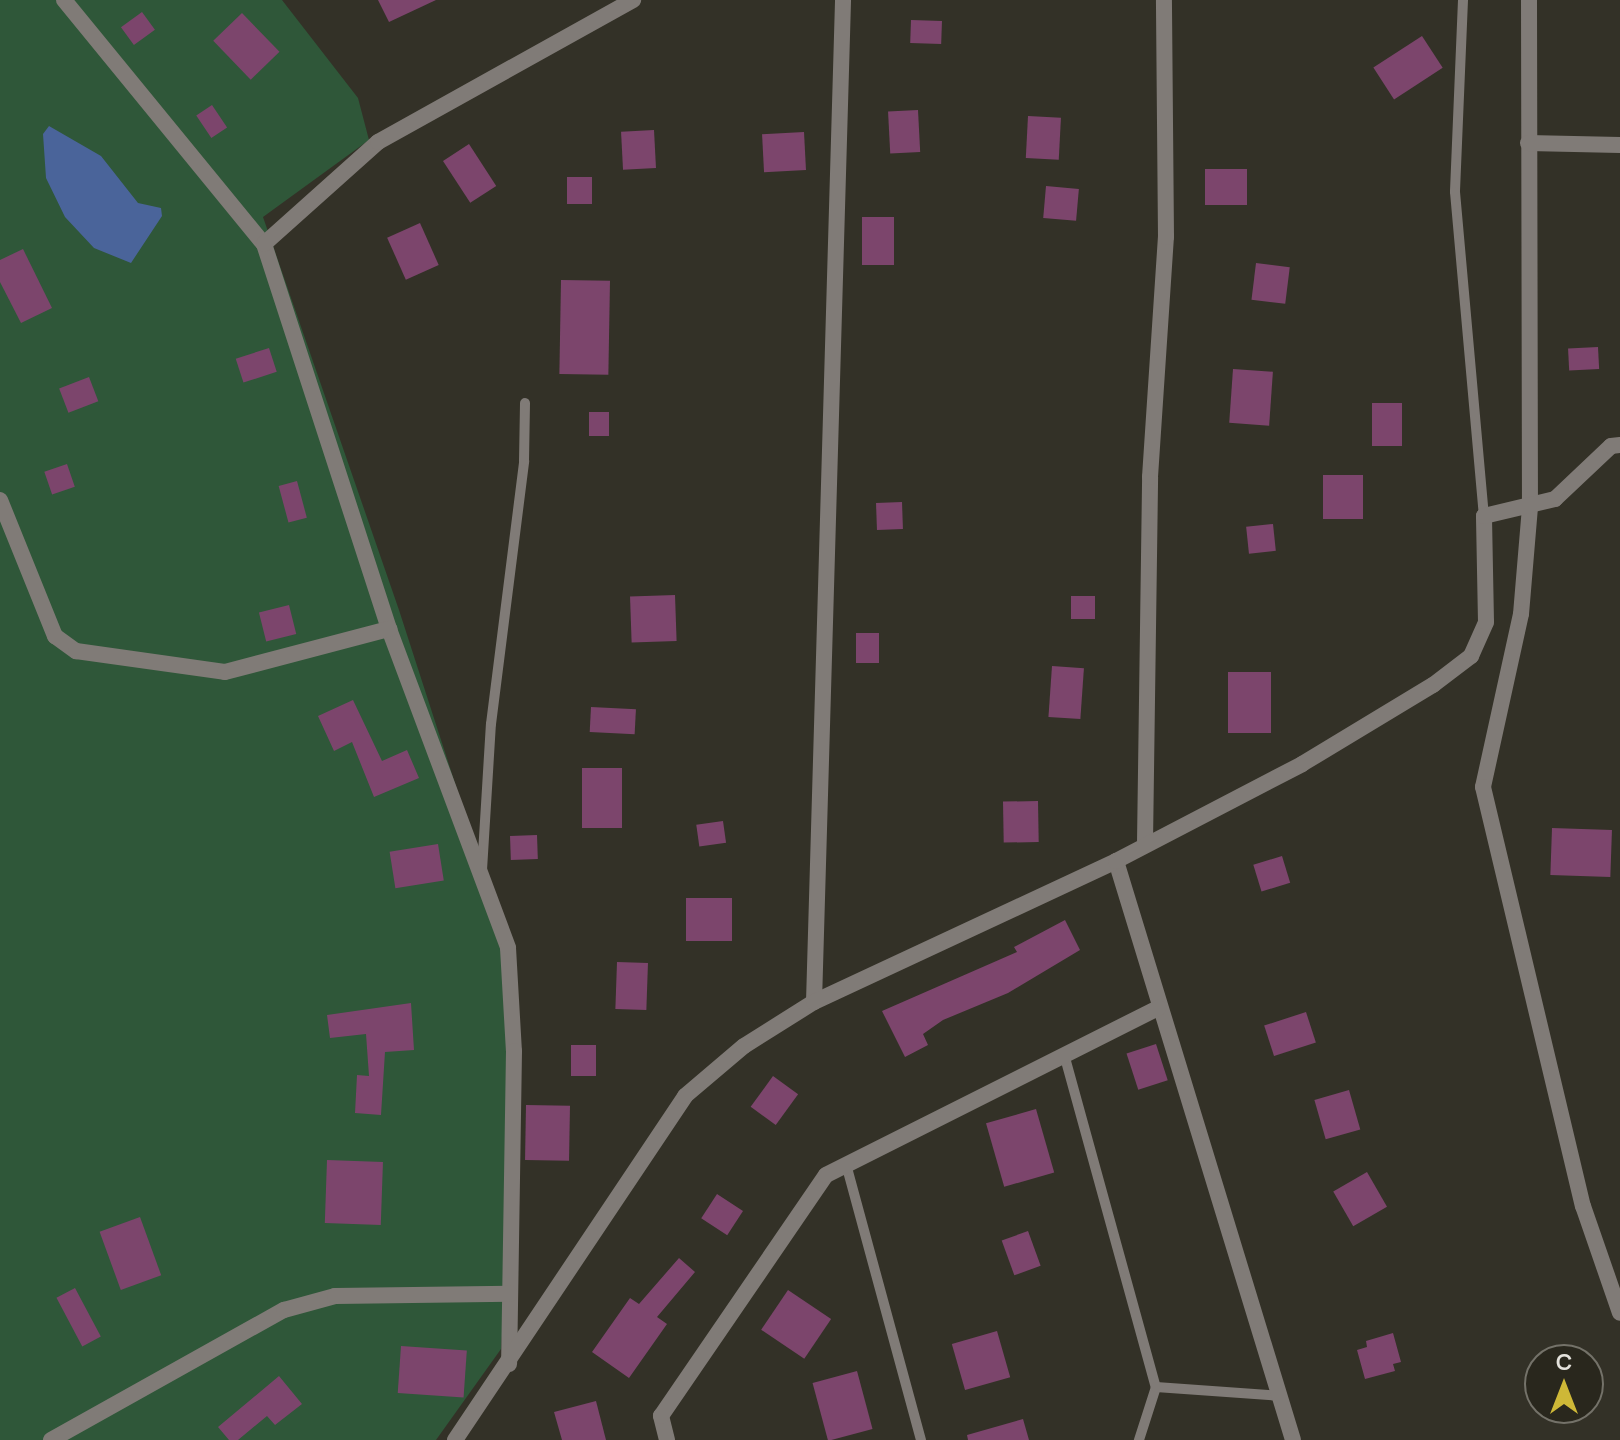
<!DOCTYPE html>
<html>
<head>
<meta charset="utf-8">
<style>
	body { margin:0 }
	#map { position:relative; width:1620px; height:1440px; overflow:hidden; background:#333127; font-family:Manrope,sans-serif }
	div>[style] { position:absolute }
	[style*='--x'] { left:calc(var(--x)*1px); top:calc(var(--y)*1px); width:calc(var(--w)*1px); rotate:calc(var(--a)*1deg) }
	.green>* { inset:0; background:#2f5739 }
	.water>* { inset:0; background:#4a649a }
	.building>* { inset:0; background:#7c456c; transform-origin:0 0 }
	.service>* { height:10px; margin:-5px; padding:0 5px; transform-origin:5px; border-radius:5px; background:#807b77 }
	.minor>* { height:16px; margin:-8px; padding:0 8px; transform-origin:8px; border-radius:8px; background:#807b77 }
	span { translate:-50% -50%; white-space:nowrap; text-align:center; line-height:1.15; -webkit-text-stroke:6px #29271d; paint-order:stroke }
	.north { position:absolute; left:1524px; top:1344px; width:80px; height:80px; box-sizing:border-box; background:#29271d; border:2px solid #747269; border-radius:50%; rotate:0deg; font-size:22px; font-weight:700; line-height:32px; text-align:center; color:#e4e2dc }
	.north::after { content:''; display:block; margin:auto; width:28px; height:36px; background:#ceb837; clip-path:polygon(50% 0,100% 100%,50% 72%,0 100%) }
</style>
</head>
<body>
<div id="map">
	<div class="green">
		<div style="clip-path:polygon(0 0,282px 0,358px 98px,369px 140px,263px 217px,399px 610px,506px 941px,509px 1243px,501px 1349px,436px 1440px,0 1440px)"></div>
	</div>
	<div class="water">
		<div style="clip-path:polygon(49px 126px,101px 156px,138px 203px,161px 208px,162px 216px,131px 263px,94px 248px,65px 217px,46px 178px,43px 134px)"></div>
	</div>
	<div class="building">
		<div style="clip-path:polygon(378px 0,436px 0,389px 22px)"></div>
		<div style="left:142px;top:12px;width:22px;height:26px;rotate:54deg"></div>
		<div style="left:242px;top:13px;width:54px;height:40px;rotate:46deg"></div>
		<div style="left:911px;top:20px;width:31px;height:23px;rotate:2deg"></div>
		<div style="left:1422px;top:36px;width:38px;height:58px;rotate:57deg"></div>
		<div style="left:212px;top:105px;width:27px;height:19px;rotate:56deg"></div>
		<div style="left:918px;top:110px;width:42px;height:30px;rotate:87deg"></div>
		<div style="left:1028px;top:116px;width:33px;height:42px;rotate:3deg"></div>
		<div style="left:654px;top:130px;width:38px;height:33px;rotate:87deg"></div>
		<div style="left:804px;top:132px;width:38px;height:42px;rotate:87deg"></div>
		<div style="left:469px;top:144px;width:50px;height:31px;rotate:57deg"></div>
		<div style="left:1205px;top:169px;width:42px;height:36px"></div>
		<div style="left:567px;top:177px;width:25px;height:27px"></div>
		<div style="left:1046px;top:186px;width:33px;height:32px;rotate:5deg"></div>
		<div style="left:862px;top:217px;width:32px;height:48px"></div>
		<div style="left:420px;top:223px;width:46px;height:36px;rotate:66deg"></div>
		<div style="clip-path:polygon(23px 249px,52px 308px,21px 323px,0 282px,0 260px)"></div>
		<div style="left:1256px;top:263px;width:34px;height:37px;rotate:7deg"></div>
		<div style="left:561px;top:280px;width:49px;height:94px;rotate:1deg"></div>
		<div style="left:1598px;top:347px;width:22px;height:30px;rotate:87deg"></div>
		<div style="left:269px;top:348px;width:25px;height:35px;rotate:72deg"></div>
		<div style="left:1233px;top:369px;width:40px;height:54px;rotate:4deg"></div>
		<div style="left:89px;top:377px;width:26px;height:32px;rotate:69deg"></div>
		<div style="left:1372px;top:403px;width:30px;height:43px"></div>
		<div style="left:589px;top:412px;width:20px;height:24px"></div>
		<div style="left:67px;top:464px;width:24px;height:24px;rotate:71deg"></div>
		<div style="left:1323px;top:475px;width:40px;height:44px"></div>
		<div style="left:297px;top:481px;width:38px;height:19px;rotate:75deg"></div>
		<div style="left:902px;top:502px;width:27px;height:26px;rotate:88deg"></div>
		<div style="left:1273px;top:524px;width:27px;height:27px;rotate:84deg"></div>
		<div style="left:675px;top:595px;width:46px;height:45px;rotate:88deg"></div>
		<div style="left:1071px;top:596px;width:24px;height:23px"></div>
		<div style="left:289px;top:605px;width:30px;height:31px;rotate:76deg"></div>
		<div style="left:856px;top:633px;width:23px;height:30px"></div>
		<div style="left:1052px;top:666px;width:32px;height:51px;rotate:4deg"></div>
		<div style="left:1228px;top:672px;width:43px;height:61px"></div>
		<div style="clip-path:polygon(353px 700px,382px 761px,407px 750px,419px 778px,374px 797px,352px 742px,334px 751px,318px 716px)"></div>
		<div style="left:591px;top:707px;width:45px;height:25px;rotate:3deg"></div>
		<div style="left:582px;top:768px;width:40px;height:60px"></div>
		<div style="left:1038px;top:801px;width:41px;height:35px;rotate:89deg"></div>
		<div style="left:723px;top:821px;width:22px;height:27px;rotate:82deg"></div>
		<div style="left:1552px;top:828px;width:60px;height:47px;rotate:2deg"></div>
		<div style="left:537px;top:835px;width:24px;height:27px;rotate:88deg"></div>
		<div style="left:438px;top:844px;width:37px;height:49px;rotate:81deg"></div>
		<div style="left:1282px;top:856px;width:28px;height:30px;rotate:73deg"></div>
		<div style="left:732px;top:898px;width:43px;height:46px;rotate:90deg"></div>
		<div style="clip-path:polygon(1065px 920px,1080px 950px,1008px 993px,943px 1020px,923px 1034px,928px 1045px,905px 1057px,882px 1011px,1017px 952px,1014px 947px)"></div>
		<div style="left:617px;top:962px;width:31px;height:47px;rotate:2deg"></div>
		<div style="clip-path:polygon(411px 1003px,414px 1050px,385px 1052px,381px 1115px,355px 1113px,357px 1075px,369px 1076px,366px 1034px,330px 1038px,327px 1015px)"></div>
		<div style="left:1306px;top:1012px;width:32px;height:44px;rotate:72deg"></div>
		<div style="left:1156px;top:1044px;width:38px;height:31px;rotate:72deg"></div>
		<div style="left:571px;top:1045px;width:25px;height:31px"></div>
		<div style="left:773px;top:1076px;width:31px;height:38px;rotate:36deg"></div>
		<div style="left:1349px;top:1090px;width:41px;height:36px;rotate:74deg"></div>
		<div style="left:526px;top:1105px;width:44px;height:55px;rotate:1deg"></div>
		<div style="left:1036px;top:1109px;width:66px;height:52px;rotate:74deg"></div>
		<div style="left:327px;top:1160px;width:56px;height:63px;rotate:2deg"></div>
		<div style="left:1367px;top:1172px;width:40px;height:39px;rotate:60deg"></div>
		<div style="left:717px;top:1194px;width:31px;height:29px;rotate:33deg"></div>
		<div style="left:140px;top:1217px;width:62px;height:43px;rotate:70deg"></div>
		<div style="left:1028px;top:1231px;width:37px;height:28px;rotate:70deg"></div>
		<div style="clip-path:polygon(679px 1258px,695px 1272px,657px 1317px,667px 1324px,629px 1378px,592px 1352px,630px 1298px,639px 1304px)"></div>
		<div style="left:75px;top:1288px;width:55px;height:21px;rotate:62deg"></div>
		<div style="left:788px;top:1290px;width:52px;height:48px;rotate:34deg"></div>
		<div style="left:997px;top:1331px;width:48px;height:47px;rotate:74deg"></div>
		<div style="clip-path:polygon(1393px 1333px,1401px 1362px,1393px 1364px,1395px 1371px,1365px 1379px,1357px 1350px,1367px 1347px,1366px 1341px)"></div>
		<div style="left:401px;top:1346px;width:66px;height:47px;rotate:4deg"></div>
		<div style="left:857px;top:1371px;width:60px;height:46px;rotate:75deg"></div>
		<div style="clip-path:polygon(279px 1376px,302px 1404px,275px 1425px,267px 1416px,238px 1440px,229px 1440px,218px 1427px)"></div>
		<div style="clip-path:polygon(596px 1401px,606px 1440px,562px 1440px,554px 1412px)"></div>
		<div style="clip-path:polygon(1023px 1419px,1029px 1440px,968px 1440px,967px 1435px)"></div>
	</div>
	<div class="service">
		<div style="--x:1463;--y:0;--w:192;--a:92.4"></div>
		<div style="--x:1455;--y:192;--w:325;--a:84.9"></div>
		<div style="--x:482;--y:870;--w:146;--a:-86.5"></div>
		<div style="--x:491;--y:724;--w:265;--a:-82.8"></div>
		<div style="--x:524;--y:461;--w:58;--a:-89"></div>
		<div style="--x:1064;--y:1054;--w:345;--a:74.6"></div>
		<div style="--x:1156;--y:1387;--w:56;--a:107.8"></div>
		<div style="--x:846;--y:1164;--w:286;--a:74.8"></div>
		<div style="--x:1156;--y:1387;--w:126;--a:4.1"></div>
	</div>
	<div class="minor">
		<div style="--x:64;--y:0;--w:315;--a:50.7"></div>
		<div style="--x:264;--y:244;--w:405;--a:72"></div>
		<div style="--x:389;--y:629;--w:340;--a:69.5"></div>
		<div style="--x:508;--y:948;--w:103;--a:86.7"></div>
		<div style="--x:514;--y:1051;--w:313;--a:90.9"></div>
		<div style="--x:1529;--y:0;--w:507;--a:89.89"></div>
		<div style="--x:1530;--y:507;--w:107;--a:94.8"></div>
		<div style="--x:1521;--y:614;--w:177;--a:102.4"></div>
		<div style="--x:1483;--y:787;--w:431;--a:76.6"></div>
		<div style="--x:1583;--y:1206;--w:113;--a:70.9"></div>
		<div style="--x:1528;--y:143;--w:92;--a:1.2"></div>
		<div style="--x:264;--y:244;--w:153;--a:-41.8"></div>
		<div style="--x:378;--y:142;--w:292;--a:-29.1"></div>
		<div style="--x:0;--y:500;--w:147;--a:68"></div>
		<div style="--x:55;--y:636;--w:26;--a:36"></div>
		<div style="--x:76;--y:651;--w:150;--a:8"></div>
		<div style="--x:225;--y:672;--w:170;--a:-14.7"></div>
		<div style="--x:1145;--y:843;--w:366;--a:-89.2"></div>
		<div style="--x:1150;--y:477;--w:241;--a:-86.2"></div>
		<div style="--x:1166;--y:237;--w:237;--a:-90.5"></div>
		<div style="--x:1116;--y:861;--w:605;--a:73"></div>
		<div style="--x:814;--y:1002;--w:1002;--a:-88.34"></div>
		<div style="--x:51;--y:1440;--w:267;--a:-29.2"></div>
		<div style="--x:284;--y:1310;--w:53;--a:-15.4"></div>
		<div style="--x:335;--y:1296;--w:175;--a:-0.7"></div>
		<div style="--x:455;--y:1440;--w:414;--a:-56.2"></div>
		<div style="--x:685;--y:1096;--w:77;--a:-40.3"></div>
		<div style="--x:744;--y:1046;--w:83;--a:-32.2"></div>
		<div style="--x:814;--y:1002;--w:333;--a:-25"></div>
		<div style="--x:1116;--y:861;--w:210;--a:-27.5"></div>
		<div style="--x:1302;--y:764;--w:153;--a:-31.1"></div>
		<div style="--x:1433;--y:685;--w:48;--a:-37.3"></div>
		<div style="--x:1471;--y:656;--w:37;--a:-66"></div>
		<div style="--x:1486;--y:622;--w:106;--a:-91.1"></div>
		<div style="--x:1484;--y:516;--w:73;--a:-13.5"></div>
		<div style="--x:1555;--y:499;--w:77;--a:-43.4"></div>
		<div style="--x:1611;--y:446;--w:9;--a:-6"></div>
		<div style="--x:667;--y:1440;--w:25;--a:-104"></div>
		<div style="--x:661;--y:1416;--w:292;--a:-55.6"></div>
		<div style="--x:826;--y:1175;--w:372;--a:-26.7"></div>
	</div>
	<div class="north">С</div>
</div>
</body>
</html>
